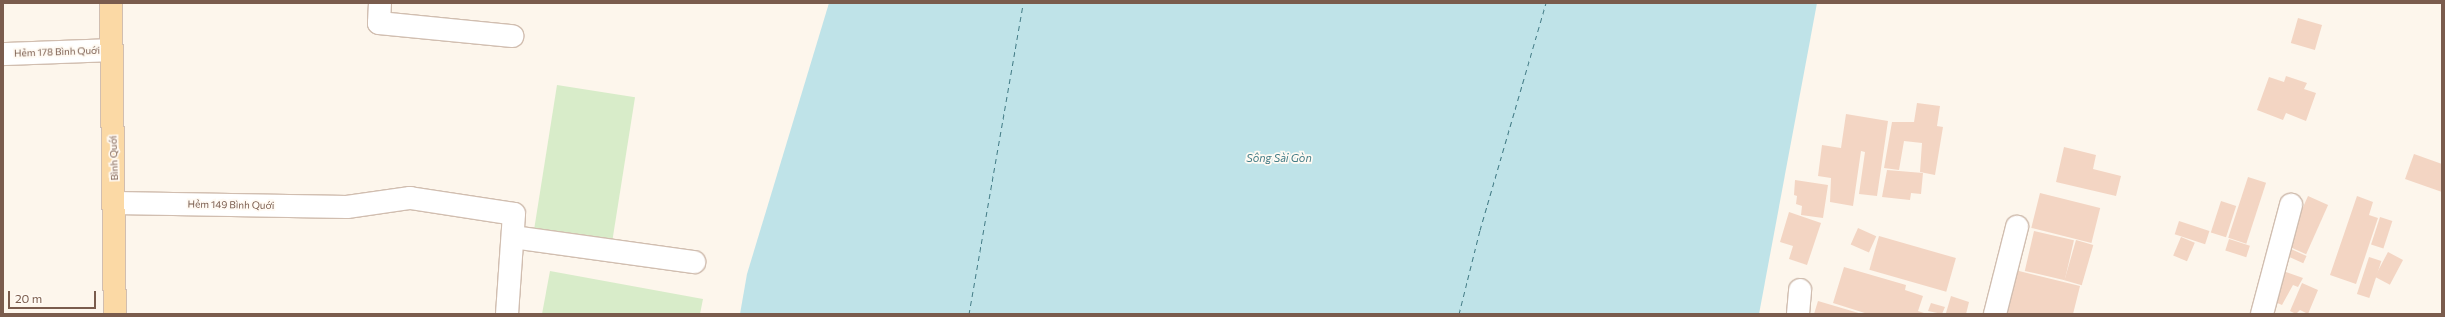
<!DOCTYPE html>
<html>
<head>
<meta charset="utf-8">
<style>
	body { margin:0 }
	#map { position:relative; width:2445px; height:317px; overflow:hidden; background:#fdf6ec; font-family:Commissioner,sans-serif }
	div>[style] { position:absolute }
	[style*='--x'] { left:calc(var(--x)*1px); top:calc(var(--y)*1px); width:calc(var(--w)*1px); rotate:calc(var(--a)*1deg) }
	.green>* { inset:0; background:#d8ecc9; transform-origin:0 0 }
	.water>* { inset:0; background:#bfe3e8 }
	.ferry>* { height:1px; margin-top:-0.5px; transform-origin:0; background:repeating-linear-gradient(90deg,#437c86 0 5px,transparent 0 9px) }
	.building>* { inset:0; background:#f3d5c3; transform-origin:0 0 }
	.roads { filter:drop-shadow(1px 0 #d1beb0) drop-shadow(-1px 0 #d1beb0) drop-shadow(0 1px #d1beb0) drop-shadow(0 -1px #d1beb0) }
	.minor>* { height:22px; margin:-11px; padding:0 11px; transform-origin:11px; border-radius:11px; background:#fff }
	.major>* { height:22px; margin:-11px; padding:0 11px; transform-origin:11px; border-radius:11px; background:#fbd9a5 }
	span { translate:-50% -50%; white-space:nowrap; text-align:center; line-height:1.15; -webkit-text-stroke:3.5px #fffaf3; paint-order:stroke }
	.street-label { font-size:10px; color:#7a5c4d }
	.water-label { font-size:11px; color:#437c86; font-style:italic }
	.frame { position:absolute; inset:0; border:4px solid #7a5c4d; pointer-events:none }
	.scale { position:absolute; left:8px; top:291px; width:88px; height:18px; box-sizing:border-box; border:2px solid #7a5c4d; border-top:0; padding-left:5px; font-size:12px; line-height:14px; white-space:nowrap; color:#7a5c4d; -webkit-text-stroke:3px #fffaf3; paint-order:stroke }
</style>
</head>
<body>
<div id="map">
	<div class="green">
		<div style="left:557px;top:85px;width:79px;height:153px;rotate:9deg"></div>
		<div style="clip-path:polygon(550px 271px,703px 299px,700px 314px,542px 314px)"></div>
	</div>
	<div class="water">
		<div style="clip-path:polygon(829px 3px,1817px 3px,1759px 314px,740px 314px,747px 274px)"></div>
	</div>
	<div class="ferry">
		<div style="--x:969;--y:314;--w:316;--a:-80.1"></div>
		<div style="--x:1459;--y:314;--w:87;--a:-76"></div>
		<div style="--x:1480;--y:230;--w:236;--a:-73.8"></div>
	</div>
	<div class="building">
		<div style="left:2298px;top:18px;width:25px;height:26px;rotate:16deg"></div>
		<div style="clip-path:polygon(2286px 76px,2307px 83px,2304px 89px,2316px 93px,2306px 121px,2286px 113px,2283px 120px,2257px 110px,2269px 77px,2284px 82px)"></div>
		<div style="clip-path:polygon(1917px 103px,1940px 106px,1937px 126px,1943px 127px,1935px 175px,1920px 172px,1922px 143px,1904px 141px,1899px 170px,1884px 168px,1892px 122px,1914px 122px)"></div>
		<div style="clip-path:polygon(1846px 114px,1888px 121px,1877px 196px,1859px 194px,1865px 152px,1861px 151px,1853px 206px,1830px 202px,1831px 178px,1818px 176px,1822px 145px,1841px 148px)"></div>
		<div style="clip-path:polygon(2064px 147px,2096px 155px,2093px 169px,2121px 176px,2116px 196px,2056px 182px)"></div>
		<div style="clip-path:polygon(2414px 154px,2442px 164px,2442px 192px,2405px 179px)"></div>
		<div style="clip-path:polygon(1887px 170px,1923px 173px,1921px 194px,1911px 193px,1910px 200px,1882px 197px)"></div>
		<div style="left:2248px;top:177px;width:19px;height:64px;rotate:18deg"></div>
		<div style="clip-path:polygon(1795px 180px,1828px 185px,1823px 218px,1801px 215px,1802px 206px,1796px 204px,1797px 196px,1794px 195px)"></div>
		<div style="left:2040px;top:193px;width:62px;height:36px;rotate:14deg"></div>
		<div style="left:2308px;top:196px;width:22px;height:54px;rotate:24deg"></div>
		<div style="clip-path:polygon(2357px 196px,2373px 202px,2369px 215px,2378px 218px,2356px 284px,2330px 275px)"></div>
		<div style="left:2221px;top:201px;width:16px;height:33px;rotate:18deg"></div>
		<div style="clip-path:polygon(1789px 212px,1821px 223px,1807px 265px,1789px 259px,1793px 246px,1780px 242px)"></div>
		<div style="left:2380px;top:217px;width:13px;height:29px;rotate:18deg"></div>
		<div style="left:2179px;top:221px;width:32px;height:14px;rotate:18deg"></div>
		<div style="left:1858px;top:228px;width:20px;height:18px;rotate:24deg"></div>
		<div style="left:2034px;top:231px;width:41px;height:41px;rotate:13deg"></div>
		<div style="left:1879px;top:236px;width:80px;height:35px;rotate:16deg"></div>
		<div style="left:2181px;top:237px;width:15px;height:20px;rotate:23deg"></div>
		<div style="left:2229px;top:239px;width:22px;height:12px;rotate:18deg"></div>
		<div style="left:2076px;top:240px;width:18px;height:42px;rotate:16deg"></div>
		<div style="left:2291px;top:249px;width:17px;height:8px;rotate:24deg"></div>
		<div style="left:2388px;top:252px;width:17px;height:28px;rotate:28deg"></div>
		<div style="left:2369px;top:257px;width:13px;height:39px;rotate:18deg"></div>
		<div style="clip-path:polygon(1844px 267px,1906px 285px,1905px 290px,1923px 296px,1918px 311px,1927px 314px,1868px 314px,1833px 303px)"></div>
		<div style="clip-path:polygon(2011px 269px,2080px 286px,2073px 314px,1999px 314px)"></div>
		<div style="clip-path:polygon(2280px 270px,2303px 278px,2298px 287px,2293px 285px,2282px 305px,2275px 302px,2280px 291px,2272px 287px)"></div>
		<div style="clip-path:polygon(2302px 283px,2318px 290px,2308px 314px,2300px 310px,2296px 314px,2290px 311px)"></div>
		<div style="clip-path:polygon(1951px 296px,1969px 302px,1966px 314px,1946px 313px)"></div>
		<div style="clip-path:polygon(1818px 301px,1862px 314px,1814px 314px)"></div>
		<div style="clip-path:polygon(1931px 303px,1945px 307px,1942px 314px,1928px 311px)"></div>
	</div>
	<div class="roads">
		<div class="minor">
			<div style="--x:380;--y:3;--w:20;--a:93"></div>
			<div style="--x:379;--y:23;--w:134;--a:5.6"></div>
			<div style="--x:3;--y:54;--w:107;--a:-2.1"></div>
			<div style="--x:115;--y:203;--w:232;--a:1"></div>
			<div style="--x:347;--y:207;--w:64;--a:-8.1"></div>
			<div style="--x:410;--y:198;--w:105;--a:8.7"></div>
			<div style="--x:514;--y:214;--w:100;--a:94"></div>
			<div style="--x:513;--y:237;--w:183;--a:7.9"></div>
			<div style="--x:1798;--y:314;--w:24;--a:-85"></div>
			<div style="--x:1995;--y:314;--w:90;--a:-75.8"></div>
			<div style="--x:2262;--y:314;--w:113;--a:-75.1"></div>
		</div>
		<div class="major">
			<div style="--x:111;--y:3;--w:311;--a:89.3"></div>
		</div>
	</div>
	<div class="street-label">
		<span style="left:57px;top:52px;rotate:-2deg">Hẻm 178 Bình Quới</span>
		<span style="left:114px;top:158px;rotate:-92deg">Bình Quới</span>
		<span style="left:231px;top:205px;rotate:1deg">Hẻm 149 Bình Quới</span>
	</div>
	<div class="water-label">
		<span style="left:1279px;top:158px">Sông Sài Gòn</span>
	</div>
	<div class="frame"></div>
	<div class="scale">20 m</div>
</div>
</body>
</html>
